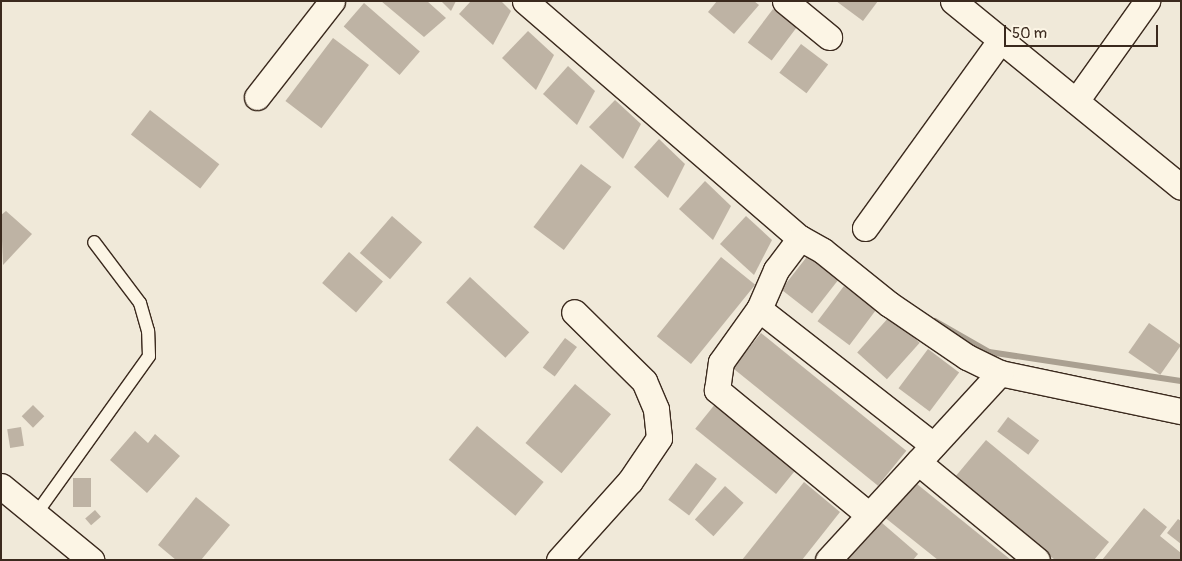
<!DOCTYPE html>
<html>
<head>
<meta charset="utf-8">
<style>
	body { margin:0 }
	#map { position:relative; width:1182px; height:561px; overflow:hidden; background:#f0e9d9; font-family:Pangolin,sans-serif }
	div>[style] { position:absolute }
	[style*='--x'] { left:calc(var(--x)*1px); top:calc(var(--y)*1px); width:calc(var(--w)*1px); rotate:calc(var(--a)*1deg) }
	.stream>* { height:6px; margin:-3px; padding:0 3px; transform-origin:3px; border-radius:3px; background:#aaa091 }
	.building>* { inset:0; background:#beb3a4; transform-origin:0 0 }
	.roads { filter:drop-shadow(1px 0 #3b2a1e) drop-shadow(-1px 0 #3b2a1e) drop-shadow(0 1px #3b2a1e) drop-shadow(0 -1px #3b2a1e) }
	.service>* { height:12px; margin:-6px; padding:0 6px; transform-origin:6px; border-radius:6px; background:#fcf5e5 }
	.minor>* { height:25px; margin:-12.5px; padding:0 12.5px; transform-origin:12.5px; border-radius:12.5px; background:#fcf5e5 }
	span { translate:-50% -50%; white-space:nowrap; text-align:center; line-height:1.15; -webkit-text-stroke:5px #fcf5e5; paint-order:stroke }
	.frame { position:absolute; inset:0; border:2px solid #3b2a1e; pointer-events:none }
	.scale { position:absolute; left:1004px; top:25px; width:154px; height:22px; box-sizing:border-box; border:2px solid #3b2a1e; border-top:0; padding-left:6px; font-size:15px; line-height:18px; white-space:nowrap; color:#3b2a1e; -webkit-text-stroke:4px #fcf5e5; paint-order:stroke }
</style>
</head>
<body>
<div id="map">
	<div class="stream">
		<div style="--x:935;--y:321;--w:62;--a:29.9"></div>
		<div style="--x:989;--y:352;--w:194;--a:8.6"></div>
	</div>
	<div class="building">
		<div style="clip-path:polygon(381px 1px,427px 1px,446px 18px,424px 37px)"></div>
		<div style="clip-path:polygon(441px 1px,456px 1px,451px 11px)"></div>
		<div style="clip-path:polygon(471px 1px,501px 1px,511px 11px,493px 45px,459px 14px)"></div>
		<div style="clip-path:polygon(717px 1px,754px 1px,759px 5px,734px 34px,708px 12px)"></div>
		<div style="clip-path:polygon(836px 1px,878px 1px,863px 21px)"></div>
		<div style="left:364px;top:3px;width:74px;height:31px;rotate:41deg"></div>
		<div style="left:773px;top:9px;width:30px;height:42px;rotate:37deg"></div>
		<div style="clip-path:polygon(528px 31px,554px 55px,536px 90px,502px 58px)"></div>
		<div style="left:333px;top:38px;width:45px;height:79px;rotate:37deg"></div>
		<div style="left:801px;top:44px;width:34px;height:36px;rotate:37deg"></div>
		<div style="clip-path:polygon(568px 66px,595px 91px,577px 125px,543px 94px)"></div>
		<div style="clip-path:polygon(615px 100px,641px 124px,623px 159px,589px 127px)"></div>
		<div style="left:150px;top:110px;width:88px;height:31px;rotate:38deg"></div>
		<div style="clip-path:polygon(659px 139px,685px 164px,668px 198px,634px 167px)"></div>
		<div style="left:581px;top:164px;width:38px;height:79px;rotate:37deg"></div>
		<div style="clip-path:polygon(705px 181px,731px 206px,713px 240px,679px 209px)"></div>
		<div style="clip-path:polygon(6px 211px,32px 234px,3px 265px,1px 215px)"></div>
		<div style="left:392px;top:216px;width:40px;height:49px;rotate:41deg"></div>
		<div style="clip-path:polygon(746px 216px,772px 240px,754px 275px,720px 244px)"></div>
		<div style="left:349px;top:252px;width:45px;height:41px;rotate:41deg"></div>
		<div style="left:809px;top:254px;width:39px;height:45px;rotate:38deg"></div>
		<div style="left:721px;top:257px;width:44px;height:102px;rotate:39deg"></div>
		<div style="left:470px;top:277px;width:81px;height:35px;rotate:43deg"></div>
		<div style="left:844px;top:286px;width:40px;height:44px;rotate:37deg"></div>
		<div style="left:890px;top:316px;width:40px;height:49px;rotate:42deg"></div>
		<div style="left:1149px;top:323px;width:39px;height:36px;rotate:35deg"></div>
		<div style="left:761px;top:333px;width:187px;height:45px;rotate:39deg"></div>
		<div style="left:565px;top:338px;width:15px;height:37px;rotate:37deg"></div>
		<div style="left:928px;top:349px;width:39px;height:49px;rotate:37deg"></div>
		<div style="left:575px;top:384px;width:47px;height:77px;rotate:40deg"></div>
		<div style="left:716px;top:403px;width:104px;height:33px;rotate:39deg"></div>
		<div style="left:33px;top:405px;width:16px;height:16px;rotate:45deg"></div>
		<div style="left:1008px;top:417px;width:39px;height:18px;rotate:37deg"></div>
		<div style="left:477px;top:426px;width:87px;height:44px;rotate:40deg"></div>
		<div style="left:21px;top:427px;width:19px;height:14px;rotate:81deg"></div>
		<div style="clip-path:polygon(135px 431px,148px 443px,155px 434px,180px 456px,147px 493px,110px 460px)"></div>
		<div style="clip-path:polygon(986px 440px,1109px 542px,1094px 560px,1055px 560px,955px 477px)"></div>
		<div style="left:696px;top:463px;width:26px;height:46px;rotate:37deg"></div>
		<div style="left:73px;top:478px;width:18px;height:29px"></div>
		<div style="clip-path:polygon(912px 480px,1011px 560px,938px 560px,883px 516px)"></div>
		<div style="clip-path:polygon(804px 482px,840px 512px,802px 560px,742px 560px)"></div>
		<div style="left:725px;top:486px;width:25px;height:45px;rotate:42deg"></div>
		<div style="clip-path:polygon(196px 497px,230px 525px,201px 560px,176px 560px,158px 545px)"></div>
		<div style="clip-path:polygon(1144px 508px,1167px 527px,1160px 536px,1181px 553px,1181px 560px,1102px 560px)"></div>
		<div style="left:95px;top:510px;width:9px;height:13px;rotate:49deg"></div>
		<div style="clip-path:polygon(874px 516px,918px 554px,913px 560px,837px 560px)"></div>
		<div style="clip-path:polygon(1178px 519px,1181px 521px,1181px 544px,1167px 533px)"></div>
	</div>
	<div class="roads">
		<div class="service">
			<div style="--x:36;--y:514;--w:194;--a:-54.4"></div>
			<div style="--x:149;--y:356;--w:25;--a:-92"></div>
			<div style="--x:148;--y:331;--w:29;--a:-106"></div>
			<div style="--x:140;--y:303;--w:76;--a:-127"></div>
		</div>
		<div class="minor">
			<div style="--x:525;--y:1;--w:363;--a:40.8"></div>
			<div style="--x:785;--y:1;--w:57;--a:39.3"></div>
			<div style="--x:953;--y:1;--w:294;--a:39.2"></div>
			<div style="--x:257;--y:97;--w:122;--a:-52"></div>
			<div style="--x:1076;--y:101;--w:123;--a:-54.6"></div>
			<div style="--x:865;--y:228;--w:231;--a:-54.2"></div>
			<div style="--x:759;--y:309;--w:221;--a:38"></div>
			<div style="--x:918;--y:462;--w:154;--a:39.5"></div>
			<div style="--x:1;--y:486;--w:117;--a:39.4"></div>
			<div style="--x:869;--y:515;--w:197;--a:-140.6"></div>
			<div style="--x:717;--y:390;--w:28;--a:-82"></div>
			<div style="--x:721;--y:362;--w:65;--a:-54.4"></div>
			<div style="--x:759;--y:309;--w:43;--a:-66.4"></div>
			<div style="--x:776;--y:270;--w:40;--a:-53"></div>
			<div style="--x:800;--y:238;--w:26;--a:29"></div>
			<div style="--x:823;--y:251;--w:85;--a:38.8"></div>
			<div style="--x:889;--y:304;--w:94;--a:34.2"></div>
			<div style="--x:967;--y:357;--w:37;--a:26"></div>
			<div style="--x:1000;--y:373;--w:185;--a:11.9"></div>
			<div style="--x:559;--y:560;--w:106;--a:-48.1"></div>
			<div style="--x:630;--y:481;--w:52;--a:-56"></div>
			<div style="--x:659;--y:438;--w:29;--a:-96"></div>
			<div style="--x:656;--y:409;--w:30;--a:-113"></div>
			<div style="--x:644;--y:381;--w:98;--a:-135.4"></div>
			<div style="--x:828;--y:560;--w:254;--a:-47.4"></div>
		</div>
	</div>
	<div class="frame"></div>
	<div class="scale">50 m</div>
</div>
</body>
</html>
